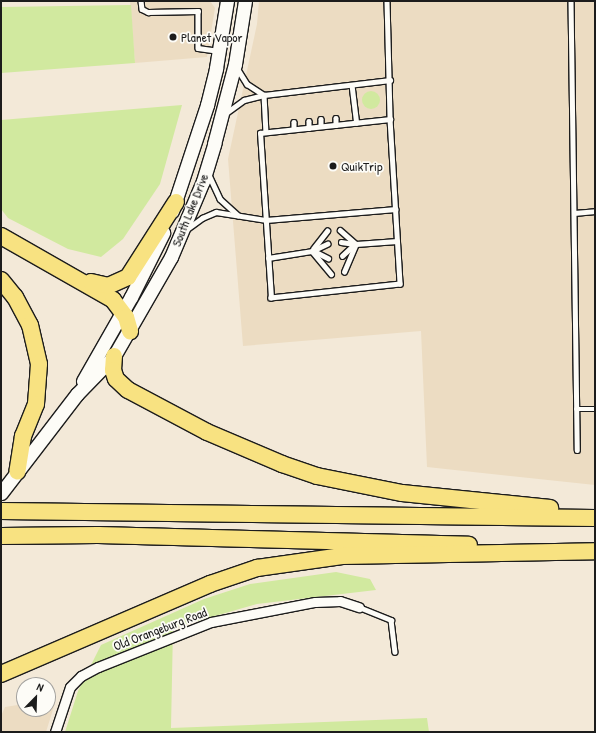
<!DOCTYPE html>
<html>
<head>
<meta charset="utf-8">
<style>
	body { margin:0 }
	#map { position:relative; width:596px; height:733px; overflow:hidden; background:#f3e9d8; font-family:"Patrick Hand",sans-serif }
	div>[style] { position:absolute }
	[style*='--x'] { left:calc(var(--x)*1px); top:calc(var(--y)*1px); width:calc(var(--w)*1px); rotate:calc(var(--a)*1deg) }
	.built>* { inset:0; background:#ecdcc2 }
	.green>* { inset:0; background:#d1e99f }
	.round { border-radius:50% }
	.roads { filter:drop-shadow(1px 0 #1c1c1c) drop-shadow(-1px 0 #1c1c1c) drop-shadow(0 1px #1c1c1c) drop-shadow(0 -1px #1c1c1c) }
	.lane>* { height:4.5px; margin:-2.25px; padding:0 2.25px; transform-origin:2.25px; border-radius:2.25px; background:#fdfcf7 }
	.street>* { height:9px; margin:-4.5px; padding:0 4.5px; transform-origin:4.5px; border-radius:4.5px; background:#fdfcf7 }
	.secondary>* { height:13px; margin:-6.5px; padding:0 6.5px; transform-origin:6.5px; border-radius:6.5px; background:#fdfcf7 }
	.highway>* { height:16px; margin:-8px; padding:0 8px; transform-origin:8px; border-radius:8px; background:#f8e281 }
	.dots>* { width:11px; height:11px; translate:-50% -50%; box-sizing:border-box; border:2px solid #fdfcf7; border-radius:50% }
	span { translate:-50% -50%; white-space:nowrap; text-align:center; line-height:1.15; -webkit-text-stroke:3.5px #fdfcf7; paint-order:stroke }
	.poi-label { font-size:13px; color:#1c1c1c }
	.left { translate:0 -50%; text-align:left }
	.street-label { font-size:13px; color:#1c1c1c }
	.frame { position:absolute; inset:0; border:2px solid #1c1c1c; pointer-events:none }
	.north { position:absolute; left:16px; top:677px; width:40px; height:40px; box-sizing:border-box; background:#fdfcf7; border:1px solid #a3a29f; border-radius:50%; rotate:23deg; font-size:11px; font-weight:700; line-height:16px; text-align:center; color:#1c1c1c }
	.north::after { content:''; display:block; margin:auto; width:14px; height:18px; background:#1c1c1c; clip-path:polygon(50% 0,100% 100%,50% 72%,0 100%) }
</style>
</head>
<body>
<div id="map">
	<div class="built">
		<div style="clip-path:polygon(130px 1px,210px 1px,215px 8px,207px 57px,135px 63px)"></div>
		<div style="clip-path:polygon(259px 1px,595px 1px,595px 485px,427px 467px,421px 331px,243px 346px,228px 159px,257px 24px)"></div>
		<div style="clip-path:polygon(48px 703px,55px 703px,46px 732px,1px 732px,1px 716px,5px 707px,24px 704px,24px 709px,48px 709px)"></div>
	</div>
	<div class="green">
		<div style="clip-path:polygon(131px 5px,135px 63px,1px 73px,1px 7px)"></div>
		<div class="round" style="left:362px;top:91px;width:18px;height:18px"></div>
		<div style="clip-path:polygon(182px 105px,160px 184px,123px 239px,101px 257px,68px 249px,8px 218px,1px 209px,1px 120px)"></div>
		<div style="clip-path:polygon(336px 572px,370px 579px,376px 590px,257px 604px,173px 628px,171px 728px,427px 718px,429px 732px,65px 732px,78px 691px,101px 645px,204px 599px,250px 584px)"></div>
	</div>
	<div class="roads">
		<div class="lane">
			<div style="--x:141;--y:1;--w:8;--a:83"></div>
			<div style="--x:142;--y:9;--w:7;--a:27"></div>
			<div style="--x:148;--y:12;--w:50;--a:-1.1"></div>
			<div style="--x:198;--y:11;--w:37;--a:90"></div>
			<div style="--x:198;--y:48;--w:21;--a:8"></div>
			<div style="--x:387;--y:1;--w:118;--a:88.5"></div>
			<div style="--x:390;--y:119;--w:165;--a:86.5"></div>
			<div style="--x:400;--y:284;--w:130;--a:173.8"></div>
			<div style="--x:271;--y:298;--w:165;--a:-93.8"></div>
			<div style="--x:260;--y:133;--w:131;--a:-6.1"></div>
			<div style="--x:571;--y:1;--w:449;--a:89.2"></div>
			<div style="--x:237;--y:68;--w:19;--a:58"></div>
			<div style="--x:247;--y:84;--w:20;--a:33"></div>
			<div style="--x:352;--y:85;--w:38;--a:83"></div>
			<div style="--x:264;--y:95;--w:37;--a:87"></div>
			<div style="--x:226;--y:113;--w:22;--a:-36"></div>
			<div style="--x:244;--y:100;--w:21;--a:-14"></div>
			<div style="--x:264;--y:95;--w:127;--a:-6.8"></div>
			<div style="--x:336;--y:118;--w:7;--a:90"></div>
			<div style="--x:321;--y:119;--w:7;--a:90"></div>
			<div style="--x:309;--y:121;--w:7;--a:90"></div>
			<div style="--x:294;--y:122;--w:7;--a:90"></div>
			<div style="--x:209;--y:175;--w:26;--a:65"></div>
			<div style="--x:220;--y:199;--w:24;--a:42"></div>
			<div style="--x:574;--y:213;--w:21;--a:-5"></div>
			<div style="--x:187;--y:229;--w:19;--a:-36"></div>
			<div style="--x:202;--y:218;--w:15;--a:-23"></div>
			<div style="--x:216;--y:212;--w:51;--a:9.1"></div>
			<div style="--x:266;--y:220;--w:130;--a:-4.8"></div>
			<div style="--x:340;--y:230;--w:21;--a:41"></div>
			<div style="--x:341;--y:242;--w:15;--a:8"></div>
			<div style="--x:356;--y:244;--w:41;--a:-4.2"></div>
			<div style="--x:313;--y:249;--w:23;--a:-52"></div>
			<div style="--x:312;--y:251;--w:30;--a:50"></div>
			<div style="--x:314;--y:251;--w:16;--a:27"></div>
			<div style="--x:342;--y:256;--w:16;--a:-43"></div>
			<div style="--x:268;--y:258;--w:45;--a:-9"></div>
			<div style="--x:312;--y:251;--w:17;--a:-25"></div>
			<div style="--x:344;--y:272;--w:30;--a:-67"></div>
			<div style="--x:576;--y:409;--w:19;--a:0"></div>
			<div style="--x:359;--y:607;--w:35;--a:22"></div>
			<div style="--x:391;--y:620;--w:32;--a:83"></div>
		</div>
		<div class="street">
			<div style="--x:55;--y:732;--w:47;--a:-71.6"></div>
			<div style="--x:70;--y:687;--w:16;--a:-45"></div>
			<div style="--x:81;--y:676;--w:19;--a:-28"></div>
			<div style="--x:98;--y:667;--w:122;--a:-21.7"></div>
			<div style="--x:211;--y:622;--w:106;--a:-10.9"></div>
			<div style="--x:315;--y:602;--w:25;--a:-2"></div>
			<div style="--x:340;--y:601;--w:20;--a:18"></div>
		</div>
		<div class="secondary">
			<div style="--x:172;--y:211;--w:112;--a:-71.7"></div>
			<div style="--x:207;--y:105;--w:38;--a:-76"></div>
			<div style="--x:216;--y:68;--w:68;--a:-80.7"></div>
			<div style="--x:83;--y:381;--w:97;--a:-60.3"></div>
			<div style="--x:131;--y:297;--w:72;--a:-63.4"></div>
			<div style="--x:1;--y:493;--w:125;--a:-52.5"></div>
			<div style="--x:77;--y:394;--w:53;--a:-45.8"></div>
			<div style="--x:114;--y:356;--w:114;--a:-60.1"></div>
			<div style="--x:171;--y:257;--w:82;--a:-67.2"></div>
			<div style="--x:203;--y:181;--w:39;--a:-73"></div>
			<div style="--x:214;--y:144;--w:83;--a:-75.3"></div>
			<div style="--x:235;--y:64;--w:64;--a:-81"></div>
		</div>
		<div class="highway">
			<div style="--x:1;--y:236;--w:129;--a:29.7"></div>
			<div style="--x:113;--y:300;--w:21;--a:53"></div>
			<div style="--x:126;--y:317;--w:15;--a:74"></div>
			<div style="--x:1;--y:280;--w:22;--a:51"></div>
			<div style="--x:15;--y:297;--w:32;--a:62"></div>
			<div style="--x:30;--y:325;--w:40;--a:77"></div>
			<div style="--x:39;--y:364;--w:40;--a:94.3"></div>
			<div style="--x:36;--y:404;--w:35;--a:112"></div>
			<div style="--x:23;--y:436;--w:36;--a:99"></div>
			<div style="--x:91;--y:282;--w:17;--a:13"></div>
			<div style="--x:108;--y:286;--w:22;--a:-24"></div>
			<div style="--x:128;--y:277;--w:89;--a:-57.4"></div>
			<div style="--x:114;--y:356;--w:14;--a:94"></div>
			<div style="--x:113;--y:370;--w:9;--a:72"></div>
			<div style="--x:116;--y:379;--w:16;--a:43"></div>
			<div style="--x:128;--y:390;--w:89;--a:28"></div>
			<div style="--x:207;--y:432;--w:82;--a:23.1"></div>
			<div style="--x:282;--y:464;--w:37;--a:19"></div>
			<div style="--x:317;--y:476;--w:87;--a:11.3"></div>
			<div style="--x:402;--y:493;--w:149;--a:5.8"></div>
			<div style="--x:1;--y:511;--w:594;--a:0.68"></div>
			<div style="--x:1;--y:536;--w:97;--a:-0.6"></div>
			<div style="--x:98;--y:535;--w:371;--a:1.5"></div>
			<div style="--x:1;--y:674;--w:228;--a:-23.3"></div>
			<div style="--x:210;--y:584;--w:50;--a:-18.8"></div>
			<div style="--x:257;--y:568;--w:86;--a:-8"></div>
			<div style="--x:342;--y:556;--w:253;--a:-1.1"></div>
		</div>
	</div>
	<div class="dots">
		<div style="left:173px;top:37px;background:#1c1c1c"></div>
		<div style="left:333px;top:166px;background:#1c1c1c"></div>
	</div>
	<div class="poi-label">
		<span class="left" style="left:181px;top:37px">Planet Vapor</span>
		<span class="left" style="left:341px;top:166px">QuikTrip</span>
	</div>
	<div class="street-label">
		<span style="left:190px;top:210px;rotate:-68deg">South Lake Drive</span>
		<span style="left:160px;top:629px;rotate:-21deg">Old Orangeburg Road</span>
	</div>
	<div class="frame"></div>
	<div class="north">N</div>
</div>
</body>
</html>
